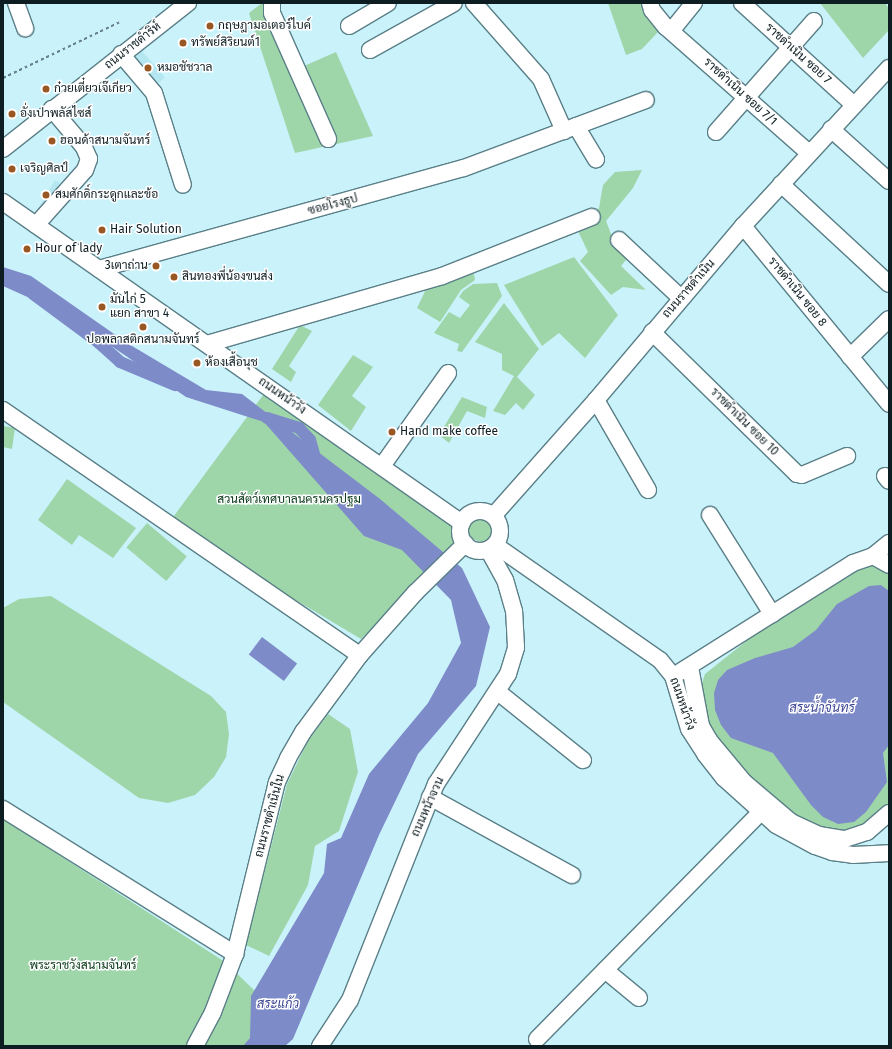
<!DOCTYPE html>
<html>
<head>
<meta charset="utf-8">
<style>
	body { margin:0 }
	#map { position:relative; width:892px; height:1049px; overflow:hidden; background:#caf2fb; font-family:"Fira Sans",Sarabun,sans-serif }
	div>[style] { position:absolute }
	[style*='--x'] { left:calc(var(--x)*1px); top:calc(var(--y)*1px); width:calc(var(--w)*1px); rotate:calc(var(--a)*1deg) }
	.built>* { inset:0; background:#b5e7f2; transform-origin:0 0 }
	.green>* { inset:0; background:#9fd6a9; transform-origin:0 0 }
	.water>* { inset:0; background:#7e8bc9; transform-origin:0 0 }
	.canal>* { height:12px; margin:-6px; padding:0 6px; transform-origin:6px; border-radius:6px; background:#7e8bc9 }
	.path>* { height:2px; margin-top:-1px; transform-origin:0; background:repeating-linear-gradient(90deg,#657f86 0 3px,transparent 0 6px) }
	.roads { filter:drop-shadow(1px 0 #5a7f87) drop-shadow(-1px 0 #5a7f87) drop-shadow(0 1px #5a7f87) drop-shadow(0 -1px #5a7f87) }
	.minor>* { height:16px; margin:-8px; padding:0 8px; transform-origin:8px; border-radius:8px; background:#fff }
	.minor>.ring { margin:-8px; padding:0; box-sizing:content-box; background:none; border:16px solid #fff; border-radius:50% }
	.dots>* { width:11px; height:11px; translate:-50% -50%; box-sizing:border-box; border:2px solid #fff; border-radius:50% }
	span { translate:-50% -50%; white-space:nowrap; text-align:center; line-height:1.15; -webkit-text-stroke:3px #fff; paint-order:stroke }
	.poi-label { font-size:12px; color:#0e1d21 }
	.left { translate:0 -50%; text-align:left }
	.right { translate:-100% -50%; text-align:right }
	.street-label { font-size:12px; color:#0e1d21 }
	.park-label { font-size:12px; color:#063616 }
	.water-label { font-size:13px; color:#3f4995; font-style:italic }
	.frame { position:absolute; inset:0; border:4px solid #0e1d21; pointer-events:none }
</style>
</head>
<body>
<div id="map">
	<div class="built">
		<div style="left:142px;top:51px;width:35px;height:14px;rotate:49deg"></div>
		<div style="left:55px;top:180px;width:6px;height:35px;rotate:31deg"></div>
	</div>
	<div class="green">
		<div style="clip-path:polygon(262px 3px,269px 3px,304px 66px,336px 52px,373px 136px,295px 153px,249px 13px)"></div>
		<div style="clip-path:polygon(608px 3px,644px 3px,660px 30px,642px 49px,626px 55px)"></div>
		<div style="clip-path:polygon(820px 3px,885px 3px,889px 9px,889px 30px,863px 58px)"></div>
		<div style="clip-path:polygon(642px 170px,633px 188px,606px 221px,613px 239px,630px 255px,621px 266px,646px 290px,623px 287px,611px 295px,580px 261px,588px 252px,577px 229px,590px 221px,599px 208px,603px 185px,615px 172px)"></div>
		<div style="clip-path:polygon(574px 257px,618px 315px,585px 358px,559px 333px,542px 346px,504px 285px)"></div>
		<div style="clip-path:polygon(473px 269px,475px 280px,461px 290px,440px 322px,417px 308px,428px 285px)"></div>
		<div style="clip-path:polygon(497px 283px,502px 296px,462px 352px,457px 351px,459px 344px,434px 333px,449px 312px,460px 318px,470px 305px,459px 297px,463px 291px,473px 284px)"></div>
		<div style="clip-path:polygon(504px 303px,539px 349px,517px 377px,535px 395px,523px 410px,516px 403px,505px 415px,493px 411px,514px 376px,502px 370px,502px 354px,475px 342px)"></div>
		<div style="clip-path:polygon(300px 325px,312px 331px,289px 366px,296px 372px,291px 382px,272px 369px)"></div>
		<div style="clip-path:polygon(353px 355px,373px 367px,352px 396px,366px 407px,351px 431px,318px 405px)"></div>
		<div style="clip-path:polygon(269px 387px,468px 521px,474px 516px,483px 516px,490px 520px,494px 529px,492px 536px,487px 542px,480px 542px,469px 537px,463px 541px,361px 639px,168px 524px)"></div>
		<div style="clip-path:polygon(462px 397px,487px 407px,485px 418px,467px 411px,449px 443px,439px 435px)"></div>
		<div style="clip-path:polygon(3px 426px,15px 428px,12px 449px,3px 447px)"></div>
		<div style="clip-path:polygon(67px 479px,136px 528px,113px 558px,79px 535px,72px 545px,38px 520px)"></div>
		<div style="left:147px;top:523px;width:52px;height:32px;rotate:40deg"></div>
		<div style="clip-path:polygon(863px 560px,889px 567px,889px 811px,866px 831px,822px 836px,745px 782px,699px 711px,701px 686px,705px 674px,803px 596px)"></div>
		<div style="clip-path:polygon(51px 596px,211px 696px,226px 712px,229px 734px,226px 757px,214px 777px,195px 795px,168px 803px,139px 798px,3px 702px,3px 608px,19px 599px)"></div>
		<div style="clip-path:polygon(328px 714px,350px 729px,358px 772px,339px 831px,315px 846px,308px 885px,269px 956px,246px 945px,287px 784px,308px 741px)"></div>
		<div style="clip-path:polygon(3px 819px,225px 962px,255px 991px,267px 1046px,3px 1046px)"></div>
	</div>
	<div class="water">
		<div style="clip-path:polygon(3px 267px,31px 276px,127px 343px,206px 390px,242px 394px,380px 499px,462px 568px,490px 627px,476px 686px,418px 754px,379px 835px,293px 1039px,285px 1046px,243px 1046px,250px 1038px,251px 996px,324px 873px,327px 844px,341px 838px,369px 774px,428px 703px,461px 643px,451px 600px,402px 550px,364px 536px,264px 422px,186px 397px,63px 313px,3px 286px)"></div>
		<div style="clip-path:polygon(881px 585px,889px 591px,889px 745px,883px 753px,887px 782px,866px 812px,854px 822px,838px 824px,823px 817px,811px 805px,773px 753px,731px 738px,721px 725px,715px 710px,714px 693px,718px 680px,727px 670px,755px 658px,793px 647px,816px 630px,837px 604px,869px 586px)"></div>
		<div style="left:262px;top:637px;width:44px;height:22px;rotate:37deg"></div>
	</div>
	<div class="canal">
		<div style="--x:33;--y:294;--w:81;--a:36.4"></div>
		<div style="--x:98;--y:342;--w:30;--a:42"></div>
		<div style="--x:120;--y:362;--w:60;--a:22.7"></div>
		<div style="--x:267;--y:418;--w:34;--a:17"></div>
		<div style="--x:299;--y:428;--w:16;--a:47"></div>
		<div style="--x:310;--y:440;--w:22;--a:74"></div>
	</div>
	<div class="path">
		<div style="--x:3;--y:78;--w:130;--a:-25.6"></div>
	</div>
	<div class="roads">
		<div class="minor">
			<div style="--x:16;--y:3;--w:27;--a:70"></div>
			<div style="--x:272;--y:3;--w:10;--a:90"></div>
			<div style="--x:272;--y:13;--w:138;--a:66"></div>
			<div style="--x:474;--y:3;--w:101;--a:48.6"></div>
			<div style="--x:541;--y:79;--w:57;--a:66.1"></div>
			<div style="--x:650;--y:3;--w:7;--a:74"></div>
			<div style="--x:652;--y:10;--w:22;--a:51"></div>
			<div style="--x:666;--y:27;--w:191;--a:41.4"></div>
			<div style="--x:742;--y:3;--w:151;--a:42.3"></div>
			<div style="--x:349;--y:26;--w:45;--a:-30.5"></div>
			<div style="--x:672;--y:30;--w:35;--a:-51"></div>
			<div style="--x:370;--y:50;--w:96;--a:-29.2"></div>
			<div style="--x:121;--y:54;--w:51;--a:49.8"></div>
			<div style="--x:154;--y:93;--w:96;--a:72.5"></div>
			<div style="--x:576;--y:126;--w:39;--a:59"></div>
			<div style="--x:831;--y:129;--w:78;--a:41.9"></div>
			<div style="--x:716;--y:132;--w:148;--a:-48.6"></div>
			<div style="--x:3;--y:149;--w:236;--a:-38.3"></div>
			<div style="--x:781;--y:184;--w:147;--a:42.8"></div>
			<div style="--x:3;--y:202;--w:560;--a:34.97"></div>
			<div style="--x:36;--y:225;--w:74;--a:-48.3"></div>
			<div style="--x:85;--y:170;--w:12;--a:-70"></div>
			<div style="--x:89;--y:159;--w:13;--a:-113"></div>
			<div style="--x:84;--y:147;--w:50;--a:-130.1"></div>
			<div style="--x:743;--y:226;--w:230;--a:50.6"></div>
			<div style="--x:619;--y:240;--w:85;--a:43.1"></div>
			<div style="--x:99;--y:269;--w:379;--a:-15.5"></div>
			<div style="--x:464;--y:168;--w:194;--a:-20.5"></div>
			<div style="--x:652;--y:332;--w:203;--a:44.4"></div>
			<div style="--x:797;--y:474;--w:5;--a:11"></div>
			<div style="--x:802;--y:475;--w:49;--a:-22.9"></div>
			<div style="--x:207;--y:344;--w:245;--a:-16.1"></div>
			<div style="--x:442;--y:276;--w:161;--a:-21.5"></div>
			<div style="--x:850;--y:357;--w:54;--a:-44.3"></div>
			<div style="--x:596;--y:400;--w:104;--a:60"></div>
			<div style="--x:3;--y:410;--w:433;--a:34.5"></div>
			<div style="--x:382;--y:466;--w:114;--a:-54.6"></div>
			<div style="--x:885;--y:476;--w:6;--a:51"></div>
			<div class="ring" style="left:460px;top:511px;width:24px;height:24px"></div>
			<div style="--x:494;--y:515;--w:154;--a:-48.4"></div>
			<div style="--x:596;--y:400;--w:228;--a:-49.8"></div>
			<div style="--x:743;--y:226;--w:215;--a:-47.3"></div>
			<div style="--x:710;--y:515;--w:117;--a:57.9"></div>
			<div style="--x:495;--y:545;--w:201;--a:34.9"></div>
			<div style="--x:660;--y:660;--w:21;--a:51"></div>
			<div style="--x:673;--y:676;--w:55;--a:73.2"></div>
			<div style="--x:689;--y:729;--w:30;--a:57"></div>
			<div style="--x:705;--y:754;--w:31;--a:52"></div>
			<div style="--x:724;--y:778;--w:70;--a:42.1"></div>
			<div style="--x:776;--y:825;--w:44;--a:28.3"></div>
			<div style="--x:815;--y:846;--w:18;--a:19"></div>
			<div style="--x:832;--y:852;--w:21;--a:8"></div>
			<div style="--x:853;--y:855;--w:36;--a:-3"></div>
			<div style="--x:873;--y:556;--w:21;--a:-39"></div>
			<div style="--x:690;--y:667;--w:60;--a:79.4"></div>
			<div style="--x:701;--y:726;--w:16;--a:60"></div>
			<div style="--x:709;--y:740;--w:55;--a:50.2"></div>
			<div style="--x:744;--y:782;--w:62;--a:40.4"></div>
			<div style="--x:791;--y:822;--w:31;--a:25"></div>
			<div style="--x:819;--y:835;--w:26;--a:9"></div>
			<div style="--x:845;--y:839;--w:23;--a:-18"></div>
			<div style="--x:867;--y:832;--w:29;--a:-41"></div>
			<div style="--x:680;--y:672;--w:204;--a:-32.2"></div>
			<div style="--x:853;--y:563;--w:21;--a:-19"></div>
			<div style="--x:873;--y:556;--w:18;--a:29"></div>
			<div style="--x:498;--y:692;--w:109;--a:38.7"></div>
			<div style="--x:430;--y:797;--w:162;--a:28.8"></div>
			<div style="--x:3;--y:809;--w:274;--a:32"></div>
			<div style="--x:605;--y:970;--w:44;--a:39.5"></div>
			<div style="--x:537;--y:1039;--w:319;--a:-45.4"></div>
			<div style="--x:195;--y:1046;--w:38;--a:-62"></div>
			<div style="--x:213;--y:1012;--w:62;--a:-69.2"></div>
			<div style="--x:235;--y:954;--w:177;--a:-76.3"></div>
			<div style="--x:277;--y:782;--w:26;--a:-65"></div>
			<div style="--x:288;--y:758;--w:30;--a:-60"></div>
			<div style="--x:303;--y:732;--w:96;--a:-53.5"></div>
			<div style="--x:360;--y:655;--w:84;--a:-48.4"></div>
			<div style="--x:416;--y:592;--w:69;--a:-44.4"></div>
			<div style="--x:320;--y:1046;--w:55;--a:-56.9"></div>
			<div style="--x:350;--y:1000;--w:232;--a:-68.3"></div>
			<div style="--x:436;--y:784;--w:131;--a:-56.8"></div>
			<div style="--x:508;--y:674;--w:28;--a:-73"></div>
			<div style="--x:516;--y:647;--w:36;--a:-93"></div>
			<div style="--x:514;--y:611;--w:32;--a:-106"></div>
			<div style="--x:505;--y:580;--w:35;--a:-119"></div>
		</div>
	</div>
	<div class="dots">
		<div style="left:210px;top:26px;background:#995823"></div>
		<div style="left:183px;top:43px;background:#995823"></div>
		<div style="left:148px;top:68px;background:#995823"></div>
		<div style="left:46px;top:89px;background:#995823"></div>
		<div style="left:12px;top:114px;background:#995823"></div>
		<div style="left:52px;top:141px;background:#995823"></div>
		<div style="left:12px;top:169px;background:#995823"></div>
		<div style="left:46px;top:195px;background:#995823"></div>
		<div style="left:102px;top:230px;background:#995823"></div>
		<div style="left:27px;top:249px;background:#995823"></div>
		<div style="left:156px;top:266px;background:#995823"></div>
		<div style="left:174px;top:277px;background:#995823"></div>
		<div style="left:102px;top:307px;background:#995823"></div>
		<div style="left:143px;top:327px;background:#995823"></div>
		<div style="left:197px;top:363px;background:#995823"></div>
		<div style="left:392px;top:432px;background:#995823"></div>
	</div>
	<div class="poi-label">
		<span class="left" style="left:218px;top:26px">กฤษฎามอเตอร์ไบค์</span>
		<span class="left" style="left:191px;top:43px">ทรัพย์สิริยนต์1</span>
		<span class="left" style="left:157px;top:68px">หมอชัชวาล</span>
		<span class="left" style="left:54px;top:89px">ก๋วยเตี๋ยวเจ๊เกียว</span>
		<span class="left" style="left:20px;top:114px">อั่งเปาพลัสไซส์</span>
		<span class="left" style="left:60px;top:141px">ฮอนด้าสนามจันทร์</span>
		<span class="left" style="left:20px;top:169px">เจริญศิลป์</span>
		<span class="left" style="left:55px;top:195px">สมศักดิ์กระดูกและข้อ</span>
		<span class="left" style="left:110px;top:230px">Hair Solution</span>
		<span class="left" style="left:35px;top:249px">Hour of lady</span>
		<span class="right" style="left:148px;top:266px">3เตาถ่าน</span>
		<span class="left" style="left:182px;top:277px">สินทองพี่น้องขนส่ง</span>
		<span class="left" style="left:110px;top:307px">มันไก่ 5<br>แยก สาขา 4</span>
		<span style="left:143px;top:340px">ปอพลาสติกสนามจันทร์</span>
		<span class="left" style="left:205px;top:363px">ห้องเสื้อนุช</span>
		<span class="left" style="left:400px;top:432px">Hand make coffee</span>
	</div>
	<div class="street-label">
		<span style="left:133px;top:46px;rotate:-38deg">ถนนราชดำริห์</span>
		<span style="left:798px;top:54px;rotate:42deg">ราชดำเนิน ซอย 7</span>
		<span style="left:740px;top:92px;rotate:42deg">ราชดำเนิน ซอย 7/1</span>
		<span style="left:333px;top:205px;rotate:-15deg">ซอยโรงธูป</span>
		<span style="left:689px;top:289px;rotate:-49deg">ถนนราชดำเนิน</span>
		<span style="left:797px;top:292px;rotate:51deg">ราชดำเนิน ซอย 8</span>
		<span style="left:282px;top:396px;rotate:35deg">ถนนหน้าวัง</span>
		<span style="left:744px;top:422px;rotate:45deg">ราชดำเนิน ซอย 10</span>
		<span style="left:682px;top:704px;rotate:71deg">ถนนหน้าวัง</span>
		<span style="left:428px;top:807px;rotate:-66deg">ถนนหน้าจวน</span>
		<span style="left:270px;top:816px;rotate:-75deg">ถนนราชดำเนินใน</span>
	</div>
	<div class="park-label">
		<span style="left:289px;top:500px">สวนสัตว์เทศบาลนครนครปฐม</span>
		<span style="left:83px;top:966px">พระราชวังสนามจันทร์</span>
	</div>
	<div class="water-label">
		<span style="left:822px;top:708px">สระน้ำจันทร์</span>
		<span style="left:278px;top:1004px">สระแก้ว</span>
	</div>
	<div class="frame"></div>
</div>
</body>
</html>
